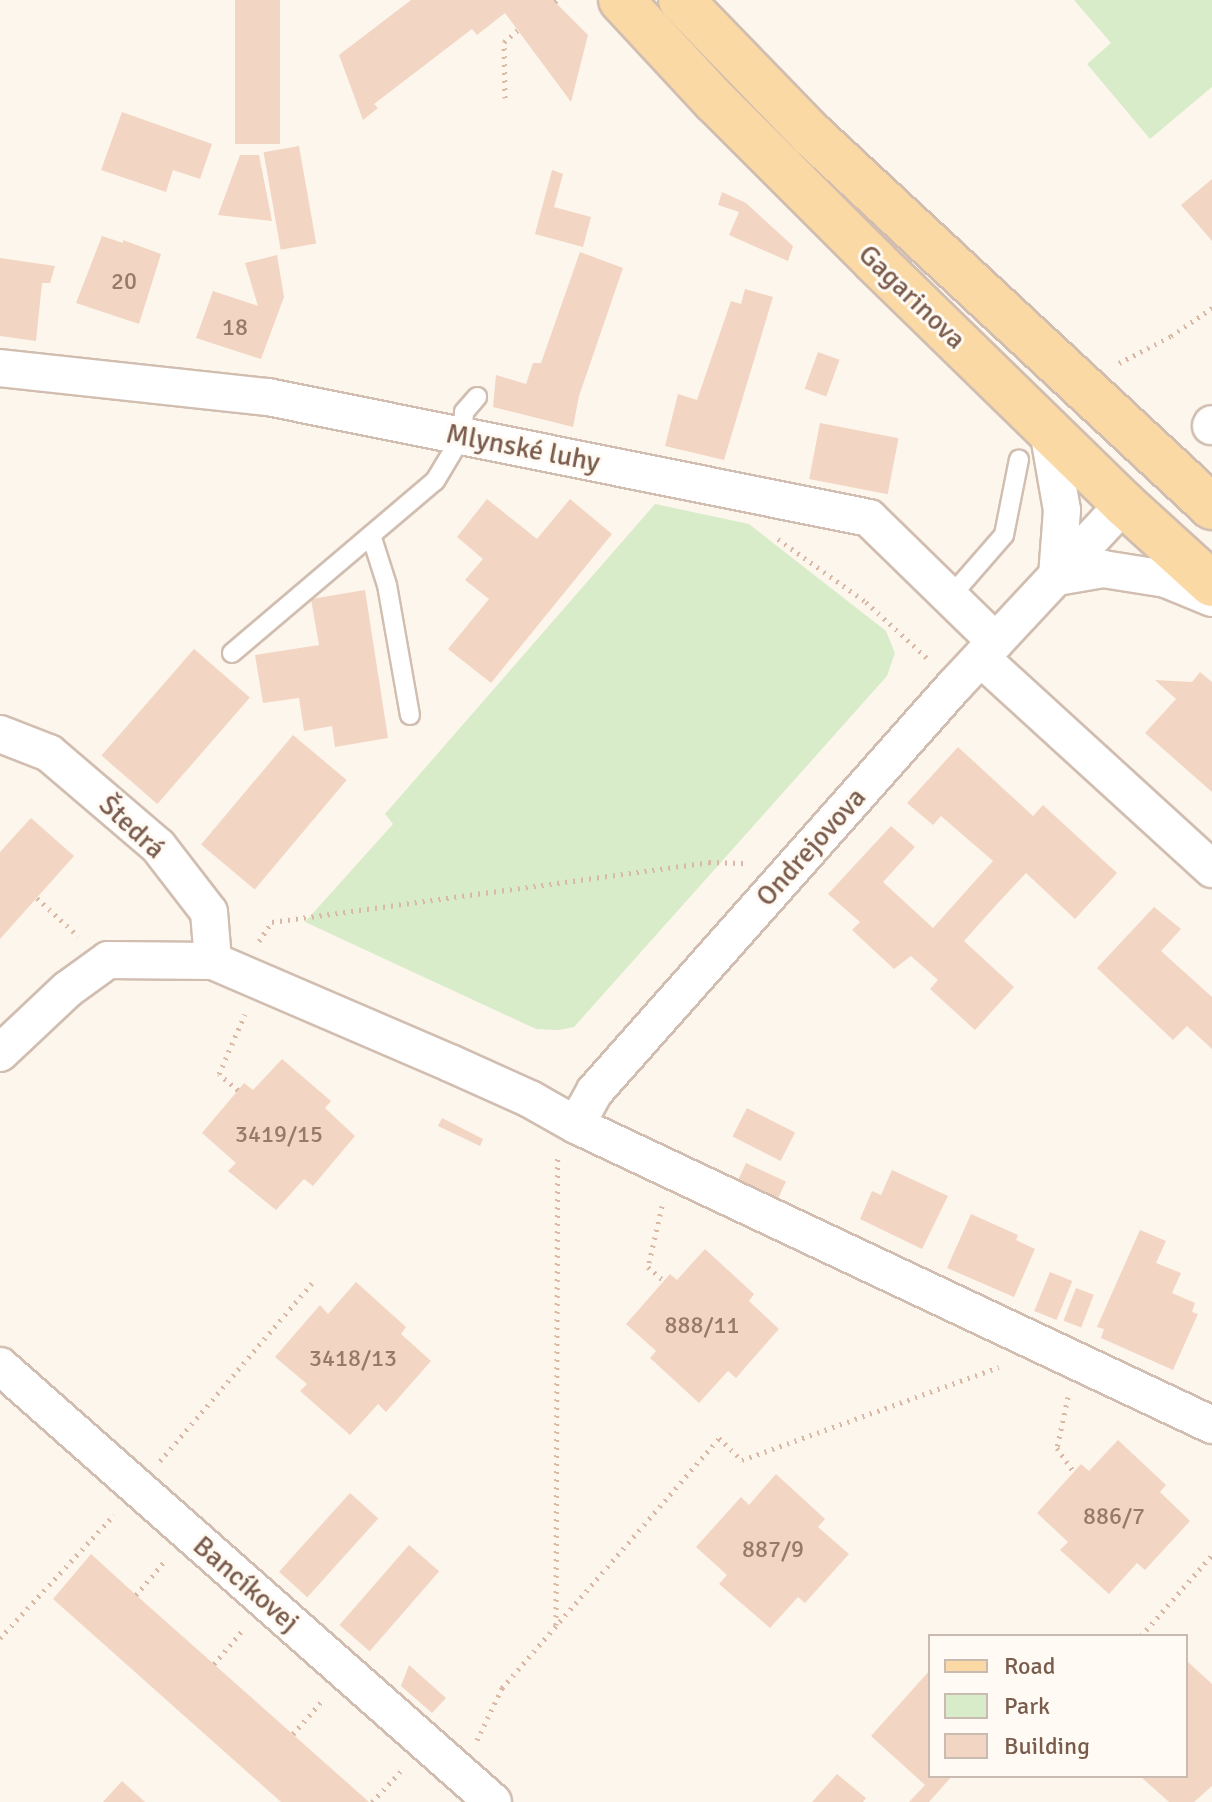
<!DOCTYPE html>
<html>
<head>
<meta charset="utf-8">
<style>
	body { margin:0 }
	#map { position:relative; width:1212px; height:1802px; overflow:hidden; background:#fdf6ec; font-family:Signika,sans-serif }
	div>[style] { position:absolute }
	[style*='--x'] { left:calc(var(--x)*1px); top:calc(var(--y)*1px); width:calc(var(--w)*1px); rotate:calc(var(--a)*1deg) }
	.green>* { inset:0; background:#d8ecc9 }
	.building>* { inset:0; background:#f3d5c3; transform-origin:0 0 }
	.path>* { height:5px; margin-top:-2.5px; transform-origin:0; background:repeating-linear-gradient(90deg,#d9b8a5 0 2px,transparent 0 8px) }
	.roads { filter:drop-shadow(2px 0 #d1beb0) drop-shadow(-2px 0 #d1beb0) drop-shadow(0 2px #d1beb0) drop-shadow(0 -2px #d1beb0) }
	.service>* { height:18px; margin:-9px; padding:0 9px; transform-origin:9px; border-radius:9px; background:#fff }
	.minor>* { height:36px; margin:-18px; padding:0 18px; transform-origin:18px; border-radius:18px; background:#fff }
	.primary>* { height:44px; margin:-22px; padding:0 22px; transform-origin:22px; border-radius:22px; background:#fbd9a5 }
	span { translate:-50% -50%; white-space:nowrap; text-align:center; line-height:1.15; -webkit-text-stroke:6px #fffaf3; paint-order:stroke }
	.number-label { font-size:24px; color:#987a6a }
	.number-label span { -webkit-text-stroke-width:0 }
	.street-label { font-size:28px; color:#7a5c4d }
	.legend { position:absolute; left:928px; top:1634px; width:260px; height:144px; box-sizing:border-box; background:#fffaf3; border:2px solid #cabbb1; margin:0; padding:10px 14px; list-style:none; font-size:24px; color:#7a5c4d }
	.legend li { display:flex; align-items:center; gap:16px; height:40px }
	.legend b { width:40px; border:2px solid #cabbb1 }
</style>
</head>
<body>
<div id="map">
	<div class="green">
		<div style="clip-path:polygon(1074px 0,1212px 0,1212px 87px,1150px 139px,1087px 64px,1111px 43px)"></div>
		<div style="clip-path:polygon(655px 504px,749px 524px,886px 631px,895px 653px,887px 676px,574px 1027px,559px 1030px,536px 1029px,305px 922px,393px 824px,385px 814px)"></div>
	</div>
	<div class="building">
		<div style="left:235px;top:0;width:45px;height:144px"></div>
		<div style="clip-path:polygon(411px 0,553px 0,588px 35px,571px 102px,505px 13px,477px 35px,472px 29px,374px 104px,378px 108px,363px 120px,339px 55px)"></div>
		<div style="clip-path:polygon(122px 112px,212px 144px,200px 179px,173px 170px,166px 192px,101px 170px)"></div>
		<div style="left:299px;top:146px;width:99px;height:36px;rotate:80deg"></div>
		<div style="clip-path:polygon(240px 155px,259px 155px,272px 221px,218px 215px)"></div>
		<div style="clip-path:polygon(552px 170px,563px 174px,554px 207px,591px 217px,583px 247px,535px 234px)"></div>
		<div style="clip-path:polygon(1212px 179px,1212px 241px,1181px 205px)"></div>
		<div style="clip-path:polygon(722px 192px,746px 203px,793px 246px,788px 261px,729px 235px,739px 212px,718px 205px)"></div>
		<div style="clip-path:polygon(102px 236px,123px 243px,123px 240px,161px 254px,139px 324px,76px 303px)"></div>
		<div style="clip-path:polygon(580px 252px,623px 268px,579px 396px,573px 427px,493px 407px,496px 375px,526px 384px,533px 363px,541px 363px)"></div>
		<div style="clip-path:polygon(277px 255px,284px 297px,261px 359px,196px 338px,213px 291px,258px 306px,245px 263px)"></div>
		<div style="clip-path:polygon(0 258px,55px 266px,50px 283px,42px 283px,36px 341px,0 336px)"></div>
		<div style="clip-path:polygon(745px 289px,773px 297px,724px 460px,665px 446px,678px 394px,697px 400px,731px 301px,741px 304px)"></div>
		<div style="left:818px;top:352px;width:23px;height:39px;rotate:20deg"></div>
		<div style="left:820px;top:423px;width:80px;height:57px;rotate:11deg"></div>
		<div style="clip-path:polygon(487px 499px,537px 539px,570px 499px,612px 534px,491px 683px,448px 649px,489px 599px,465px 580px,483px 559px,457px 537px)"></div>
		<div style="clip-path:polygon(365px 590px,388px 738px,335px 747px,332px 726px,304px 731px,299px 698px,263px 703px,255px 655px,319px 645px,311px 599px)"></div>
		<div style="left:194px;top:649px;width:74px;height:141px;rotate:41deg"></div>
		<div style="clip-path:polygon(1200px 672px,1212px 682px,1212px 792px,1145px 733px,1176px 699px,1155px 680px,1192px 682px)"></div>
		<div style="left:293px;top:735px;width:70px;height:143px;rotate:40deg"></div>
		<div style="clip-path:polygon(958px 747px,1033px 816px,1043px 805px,1117px 873px,1075px 919px,1026px 873px,997px 904px,964px 941px,1014px 987px,975px 1030px,930px 989px,938px 980px,911px 956px,894px 969px,852px 930px,860px 922px,828px 894px,891px 826px,915px 847px,883px 882px,933px 928px,993px 861px,941px 816px,933px 825px,907px 803px)"></div>
		<div style="clip-path:polygon(31px 818px,74px 856px,0 939px,0 852px)"></div>
		<div style="clip-path:polygon(1154px 907px,1181px 929px,1161px 951px,1212px 997px,1212px 1049px,1187px 1026px,1173px 1040px,1097px 968px)"></div>
		<div style="clip-path:polygon(282px 1059px,331px 1101px,325px 1108px,355px 1136px,313px 1186px,304px 1179px,276px 1210px,228px 1171px,236px 1163px,202px 1133px,244px 1083px,253px 1090px)"></div>
		<div style="left:747px;top:1108px;width:54px;height:32px;rotate:27deg"></div>
		<div style="clip-path:polygon(442px 1118px,483px 1139px,480px 1146px,438px 1126px)"></div>
		<div style="left:746px;top:1163px;width:44px;height:20px;rotate:25deg"></div>
		<div style="clip-path:polygon(892px 1170px,948px 1196px,922px 1249px,860px 1219px,872px 1191px,881px 1195px)"></div>
		<div style="clip-path:polygon(971px 1214px,1018px 1235px,1016px 1240px,1035px 1249px,1014px 1297px,947px 1268px)"></div>
		<div style="clip-path:polygon(1140px 1230px,1166px 1241px,1156px 1263px,1181px 1273px,1172px 1293px,1195px 1303px,1192px 1312px,1198px 1314px,1173px 1370px,1101px 1338px,1104px 1329px,1097px 1327px)"></div>
		<div style="clip-path:polygon(705px 1249px,754px 1294px,749px 1301px,779px 1329px,736px 1378px,728px 1371px,699px 1403px,650px 1358px,656px 1351px,626px 1324px,670px 1274px,677px 1280px)"></div>
		<div style="left:1050px;top:1272px;width:24px;height:42px;rotate:22deg"></div>
		<div style="clip-path:polygon(356px 1282px,406px 1327px,401px 1334px,431px 1361px,386px 1412px,378px 1404px,350px 1435px,300px 1391px,307px 1384px,275px 1357px,320px 1305px,328px 1314px)"></div>
		<div style="left:1076px;top:1288px;width:19px;height:35px;rotate:21deg"></div>
		<div style="clip-path:polygon(1118px 1440px,1166px 1485px,1160px 1492px,1190px 1521px,1145px 1570px,1137px 1563px,1109px 1594px,1060px 1550px,1068px 1542px,1037px 1513px,1081px 1464px,1089px 1471px)"></div>
		<div style="clip-path:polygon(776px 1474px,825px 1519px,818px 1527px,849px 1554px,805px 1603px,798px 1597px,770px 1628px,719px 1584px,727px 1575px,696px 1547px,741px 1497px,749px 1505px)"></div>
		<div style="left:350px;top:1493px;width:38px;height:106px;rotate:42deg"></div>
		<div style="left:409px;top:1545px;width:40px;height:106px;rotate:41deg"></div>
		<div style="clip-path:polygon(91px 1554px,136px 1595px,369px 1802px,281px 1802px,53px 1599px)"></div>
		<div style="clip-path:polygon(1188px 1662px,1212px 1684px,1212px 1786px,1194px 1802px,1169px 1802px,1140px 1776px,1186px 1776px)"></div>
		<div style="clip-path:polygon(409px 1665px,446px 1698px,432px 1713px,401px 1686px)"></div>
		<div style="clip-path:polygon(930px 1670px,930px 1776px,952px 1776px,929px 1802px,909px 1802px,925px 1785px,871px 1736px)"></div>
		<div style="clip-path:polygon(837px 1774px,866px 1798px,863px 1802px,812px 1802px)"></div>
		<div style="clip-path:polygon(122px 1781px,145px 1802px,103px 1802px)"></div>
	</div>
	<div class="path">
		<div style="--x:555;--y:2;--w:3;--a:-45"></div>
		<div style="--x:505;--y:98;--w:56;--a:-91"></div>
		<div style="--x:504;--y:42;--w:18;--a:-41"></div>
		<div style="--x:1119;--y:363;--w:59;--a:-27.4"></div>
		<div style="--x:1171;--y:336;--w:50;--a:-34.3"></div>
		<div style="--x:778;--y:539;--w:108;--a:35.6"></div>
		<div style="--x:866;--y:602;--w:86;--a:42.6"></div>
		<div style="--x:37;--y:898;--w:56;--a:42.8"></div>
		<div style="--x:259;--y:941;--w:23;--a:-56"></div>
		<div style="--x:272;--y:922;--w:441;--a:-7.8"></div>
		<div style="--x:709;--y:862;--w:38;--a:2"></div>
		<div style="--x:238;--y:1090;--w:25;--a:-140"></div>
		<div style="--x:219;--y:1074;--w:65;--a:-66.6"></div>
		<div style="--x:662;--y:1206;--w:63;--a:102.9"></div>
		<div style="--x:648;--y:1267;--w:21;--a:41"></div>
		<div style="--x:1068;--y:1397;--w:52;--a:102.2"></div>
		<div style="--x:1057;--y:1448;--w:29;--a:55"></div>
		<div style="--x:160;--y:1461;--w:234;--a:-49.5"></div>
		<div style="--x:136;--y:1595;--w:43;--a:-49.7"></div>
		<div style="--x:556;--y:1625;--w:470;--a:-89.8"></div>
		<div style="--x:1141;--y:1636;--w:108;--a:-48.8"></div>
		<div style="--x:0;--y:1638;--w:168;--a:-47.2"></div>
		<div style="--x:214;--y:1664;--w:43;--a:-49.7"></div>
		<div style="--x:293;--y:1734;--w:44;--a:-48.7"></div>
		<div style="--x:477;--y:1740;--w:58;--a:-64.3"></div>
		<div style="--x:502;--y:1688;--w:331;--a:-49"></div>
		<div style="--x:719;--y:1438;--w:32;--a:44"></div>
		<div style="--x:742;--y:1460;--w:273;--a:-19.9"></div>
		<div style="--x:372;--y:1802;--w:42;--a:-46.9"></div>
	</div>
	<div class="roads">
		<div class="service">
			<div style="--x:371;--y:535;--w:52;--a:72.3"></div>
			<div style="--x:387;--y:585;--w:132;--a:80"></div>
			<div style="--x:950;--y:597;--w:82;--a:-48.9"></div>
			<div style="--x:1004;--y:535;--w:77;--a:-78.8"></div>
			<div style="--x:232;--y:653;--w:266;--a:-40.3"></div>
			<div style="--x:435;--y:481;--w:52;--a:-59"></div>
			<div style="--x:462;--y:436;--w:24;--a:-85"></div>
			<div style="--x:464;--y:412;--w:20;--a:-49"></div>
		</div>
		<div class="minor">
			<div style="--x:0;--y:368;--w:270;--a:6.2"></div>
			<div style="--x:268;--y:397;--w:613;--a:11.38"></div>
			<div style="--x:869;--y:518;--w:177;--a:44.3"></div>
			<div style="--x:1211;--y:426;--w:2;--a:-63"></div>
			<div style="--x:1048;--y:430;--w:81;--a:80.1"></div>
			<div style="--x:1062;--y:510;--w:67;--a:94.3"></div>
			<div style="--x:1057;--y:577;--w:47;--a:-9.9"></div>
			<div style="--x:1103;--y:569;--w:64;--a:9"></div>
			<div style="--x:1166;--y:579;--w:50;--a:22.4"></div>
			<div style="--x:981;--y:658;--w:313;--a:42.4"></div>
			<div style="--x:0;--y:734;--w:53;--a:21.2"></div>
			<div style="--x:49;--y:753;--w:143;--a:40.5"></div>
			<div style="--x:158;--y:846;--w:83;--a:52.3"></div>
			<div style="--x:209;--y:912;--w:49;--a:85.3"></div>
			<div style="--x:0;--y:1053;--w:93;--a:-43.3"></div>
			<div style="--x:68;--y:989;--w:49;--a:-35.9"></div>
			<div style="--x:108;--y:960;--w:105;--a:0.5"></div>
			<div style="--x:213;--y:961;--w:258;--a:23.3"></div>
			<div style="--x:450;--y:1063;--w:88;--a:24.2"></div>
			<div style="--x:530;--y:1099;--w:53;--a:29.5"></div>
			<div style="--x:576;--y:1125;--w:39;--a:-61"></div>
			<div style="--x:595;--y:1091;--w:543;--a:-48.44"></div>
			<div style="--x:955;--y:685;--w:248;--a:-47"></div>
			<div style="--x:576;--y:1125;--w:703;--a:25.25"></div>
			<div style="--x:0;--y:1366;--w:658;--a:41.49"></div>
		</div>
		<div class="primary">
			<div style="--x:621;--y:0;--w:138;--a:47.1"></div>
			<div style="--x:715;--y:101;--w:226;--a:45"></div>
			<div style="--x:875;--y:261;--w:348;--a:44.3"></div>
			<div style="--x:1124;--y:504;--w:119;--a:42.3"></div>
			<div style="--x:681;--y:0;--w:190;--a:45.9"></div>
			<div style="--x:813;--y:136;--w:545;--a:42.92"></div>
		</div>
	</div>
	<div class="number-label">
		<span style="left:124px;top:282px">20</span>
		<span style="left:235px;top:328px">18</span>
		<span style="left:279px;top:1135px">3419/15</span>
		<span style="left:702px;top:1326px">888/11</span>
		<span style="left:353px;top:1359px">3418/13</span>
		<span style="left:1114px;top:1517px">886/7</span>
		<span style="left:773px;top:1550px">887/9</span>
	</div>
	<div class="street-label">
		<span style="left:912px;top:297px;rotate:44deg">Gagarinova</span>
		<span style="left:523px;top:448px;rotate:11deg">Mlynské luhy</span>
		<span style="left:132px;top:827px;rotate:43deg">Štedrá</span>
		<span style="left:811px;top:847px;rotate:-48deg">Ondrejovova</span>
		<span style="left:246px;top:1584px;rotate:41deg">Bancíkovej</span>
	</div>
	<ul class="legend">
	<li><b style="height:10px;background:#fbd9a5"></b>Road</li>
	<li><b style="height:22px;background:#d8ecc9"></b>Park</li>
	<li><b style="height:22px;background:#f3d5c3"></b>Building</li>
	</ul>
</div>
</body>
</html>
